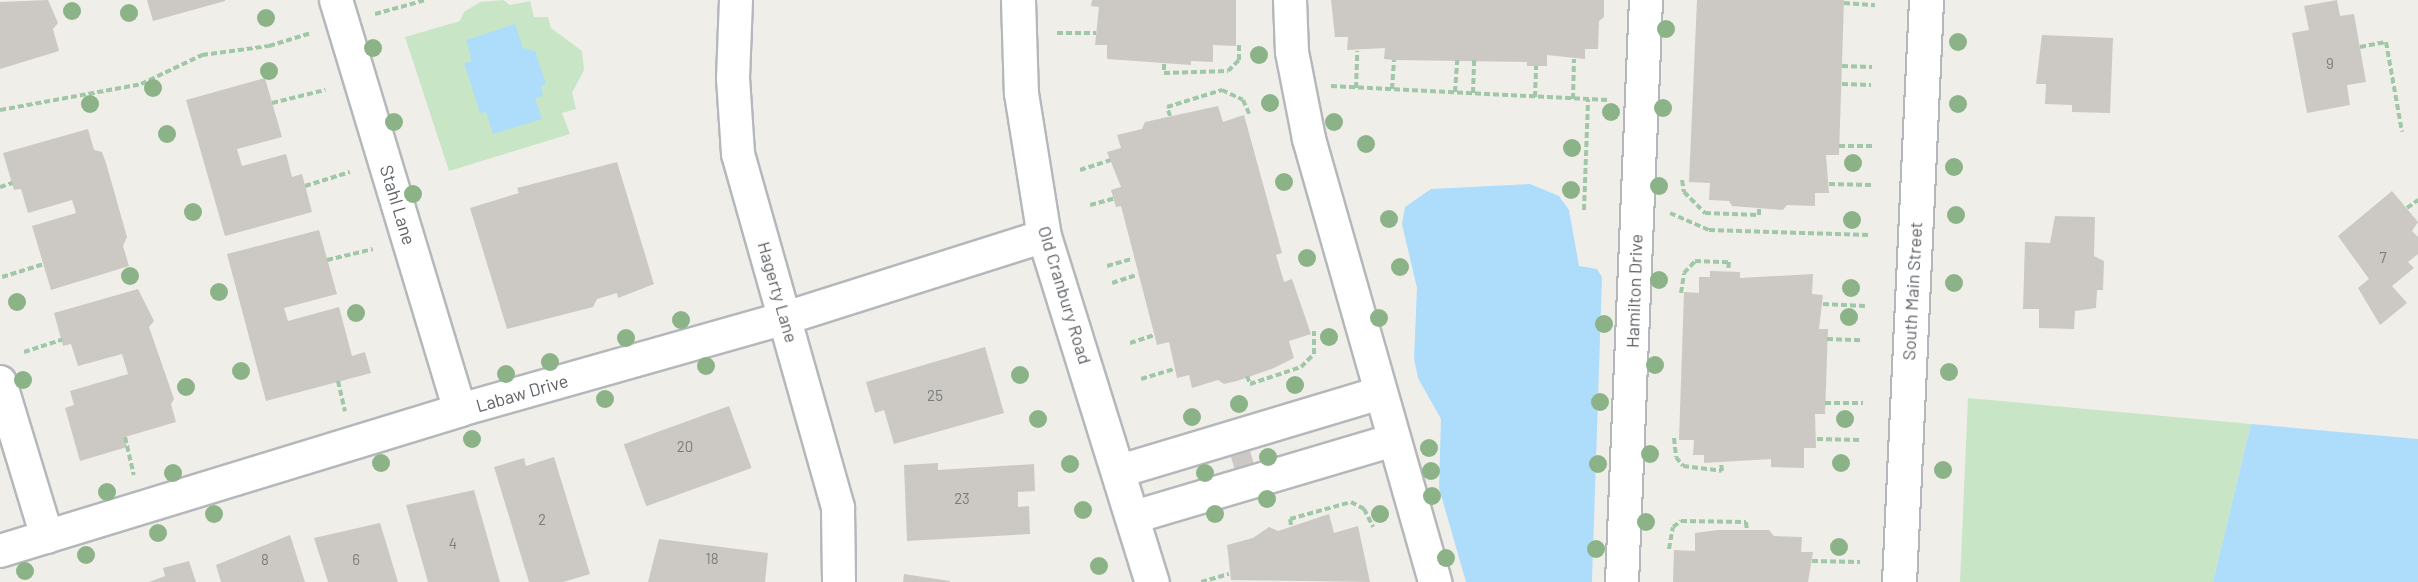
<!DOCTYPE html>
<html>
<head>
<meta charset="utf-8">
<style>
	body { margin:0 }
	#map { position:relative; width:2418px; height:582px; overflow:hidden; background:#f0eee8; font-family:Barlow,sans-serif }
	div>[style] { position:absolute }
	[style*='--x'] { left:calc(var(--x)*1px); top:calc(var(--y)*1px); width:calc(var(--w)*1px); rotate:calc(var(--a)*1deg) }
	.green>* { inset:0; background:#c8e6c6 }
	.water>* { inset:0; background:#adddfb }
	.building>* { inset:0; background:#ccc9c4; transform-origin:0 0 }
	.path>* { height:4px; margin-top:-2px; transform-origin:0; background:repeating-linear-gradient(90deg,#a0c7a8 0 6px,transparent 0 9px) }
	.roads { filter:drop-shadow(2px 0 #b5b8bb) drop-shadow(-2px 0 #b5b8bb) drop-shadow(0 2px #b5b8bb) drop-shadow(0 -2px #b5b8bb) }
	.minor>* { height:32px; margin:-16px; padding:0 16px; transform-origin:16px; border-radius:16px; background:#fff }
	.tertiary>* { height:33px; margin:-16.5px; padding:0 16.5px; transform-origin:16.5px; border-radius:16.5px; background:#fff }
	.trees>* { width:18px; height:18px; margin:-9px; border-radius:50%; background:#8cb388 }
	span { translate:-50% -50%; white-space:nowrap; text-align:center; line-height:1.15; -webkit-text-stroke:4.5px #fff; paint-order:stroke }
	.number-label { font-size:15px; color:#7a7c7e }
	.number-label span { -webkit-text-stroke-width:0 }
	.street-label { font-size:18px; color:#5f6367 }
</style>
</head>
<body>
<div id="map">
	<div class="green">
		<div style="clip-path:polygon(503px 0,510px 5px,530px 1px,534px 17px,548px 17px,551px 28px,582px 51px,584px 70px,572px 93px,576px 109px,562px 113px,570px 134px,449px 171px,405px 37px,460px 21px,464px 12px,480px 2px)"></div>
		<div style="clip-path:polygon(1968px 398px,2251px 424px,2213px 582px,1960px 582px)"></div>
	</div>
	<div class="water">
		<div style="clip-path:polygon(515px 24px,523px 48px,535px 51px,546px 84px,541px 86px,543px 96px,535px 98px,542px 119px,493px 134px,486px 112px,480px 113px,464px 63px,472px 61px,466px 40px)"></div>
		<div style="clip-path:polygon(1530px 184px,1559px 196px,1569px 210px,1579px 266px,1597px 269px,1602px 277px,1592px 582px,1466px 582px,1439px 488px,1441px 419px,1418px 378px,1414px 359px,1417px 288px,1402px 224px,1405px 207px,1431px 189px)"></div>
		<div style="clip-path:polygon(2251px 424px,2418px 439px,2418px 582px,2213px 582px)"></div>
	</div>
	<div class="building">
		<div style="clip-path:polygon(48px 0,58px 23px,53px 29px,59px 51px,0 69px,0 2px)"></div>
		<div style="clip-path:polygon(147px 0,225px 0,225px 1px,153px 21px)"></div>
		<div style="clip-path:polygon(1092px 0,1236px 0,1236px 46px,1213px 45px,1213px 62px,1191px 61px,1191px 65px,1107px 59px,1107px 45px,1095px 45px,1099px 7px,1091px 6px)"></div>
		<div style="clip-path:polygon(1331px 0,1604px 0,1604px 17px,1599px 21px,1598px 49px,1585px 49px,1585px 59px,1547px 55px,1547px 66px,1527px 66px,1527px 62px,1394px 60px,1384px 59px,1385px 48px,1347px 50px,1348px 37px,1335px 37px)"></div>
		<div style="clip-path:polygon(1697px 0,1844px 0,1839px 155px,1826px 155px,1829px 193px,1815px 193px,1815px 206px,1787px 205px,1783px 210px,1732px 206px,1729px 201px,1709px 200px,1710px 183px,1689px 182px)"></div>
		<div style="clip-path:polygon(2337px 0,2340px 16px,2354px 14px,2366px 82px,2347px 85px,2350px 105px,2307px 113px,2292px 33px,2309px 30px,2304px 6px)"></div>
		<div style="clip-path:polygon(2042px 35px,2113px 38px,2110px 113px,2072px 112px,2072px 105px,2045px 104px,2046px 84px,2036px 84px)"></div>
		<div style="clip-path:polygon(265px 78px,282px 137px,237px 149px,242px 166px,286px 154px,292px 177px,302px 174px,312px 212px,225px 236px,186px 100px)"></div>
		<div style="clip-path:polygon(1218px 106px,1223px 122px,1244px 115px,1282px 253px,1276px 255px,1284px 282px,1292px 279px,1311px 334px,1289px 341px,1294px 358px,1274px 368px,1237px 381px,1224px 384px,1218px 380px,1192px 388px,1189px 375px,1177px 378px,1169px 342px,1157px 345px,1121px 206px,1116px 207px,1111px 190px,1121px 187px,1107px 152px,1121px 148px,1117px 135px,1142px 129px,1145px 122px)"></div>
		<div style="clip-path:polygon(88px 129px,94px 150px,102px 152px,106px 163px,127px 237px,123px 246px,129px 266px,51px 290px,32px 226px,76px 213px,72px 200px,28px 213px,21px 189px,14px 190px,3px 153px)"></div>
		<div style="clip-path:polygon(617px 162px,654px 284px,618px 298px,617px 293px,597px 299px,593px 307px,507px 329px,470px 208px,519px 193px,517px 188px)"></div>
		<div style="clip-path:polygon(2392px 191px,2418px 222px,2412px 231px,2418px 237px,2418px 254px,2408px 262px,2414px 268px,2392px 286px,2407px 303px,2380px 325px,2358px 288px,2369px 279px,2338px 236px)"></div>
		<div style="clip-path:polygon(2055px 216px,2095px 217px,2094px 256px,2104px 261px,2103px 290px,2097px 290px,2096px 308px,2075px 311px,2074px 329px,2039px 328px,2039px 309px,2023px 309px,2025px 242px,2050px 243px)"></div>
		<div style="clip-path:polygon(319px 230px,337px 294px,284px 308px,288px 321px,339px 307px,352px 356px,365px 352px,371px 373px,266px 401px,227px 254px)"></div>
		<div style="clip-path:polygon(1710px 271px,1740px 272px,1740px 278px,1813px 274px,1812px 294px,1823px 295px,1819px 329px,1828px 329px,1825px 414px,1815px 414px,1816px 448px,1804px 448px,1804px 468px,1771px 467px,1771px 459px,1704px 463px,1704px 455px,1693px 455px,1694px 440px,1679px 440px,1684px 292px,1699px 293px,1699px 277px,1710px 277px)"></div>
		<div style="clip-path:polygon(138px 289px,154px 321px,149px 327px,174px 399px,171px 404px,176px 422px,125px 437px,127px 447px,80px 461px,65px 408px,74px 405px,70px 391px,128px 374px,122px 354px,78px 366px,71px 344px,63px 346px,54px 313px)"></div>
		<div style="clip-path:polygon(985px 347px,1004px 413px,894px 444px,884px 410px,875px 413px,866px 382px)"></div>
		<div style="left:729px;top:406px;width:66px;height:112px;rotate:70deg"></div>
		<div style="left:1250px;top:451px;width:14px;height:20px;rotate:73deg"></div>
		<div style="clip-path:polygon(554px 457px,590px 574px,563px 582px,529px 582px,494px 467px,524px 458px,526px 466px)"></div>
		<div style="clip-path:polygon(938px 463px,938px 470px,1034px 464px,1035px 491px,1018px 492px,1018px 507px,1029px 506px,1030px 534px,907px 541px,904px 465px)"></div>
		<div style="clip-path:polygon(474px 490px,500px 582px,428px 582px,406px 505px)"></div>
		<div style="clip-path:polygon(1329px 514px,1334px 533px,1358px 526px,1370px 582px,1231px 580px,1227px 545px,1253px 538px,1269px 527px,1278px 531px)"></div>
		<div style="clip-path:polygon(380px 523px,398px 582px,328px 582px,314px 538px)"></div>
		<div style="clip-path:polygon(1718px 530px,1769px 530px,1774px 536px,1802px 537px,1801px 552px,1813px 552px,1808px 582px,1673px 582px,1674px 550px,1695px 551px,1695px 533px)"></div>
		<div style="clip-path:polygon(290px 535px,305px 582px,221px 582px,216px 565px)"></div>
		<div style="clip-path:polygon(659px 539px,768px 553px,765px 582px,648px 582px)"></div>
		<div style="clip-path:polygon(189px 561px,196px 582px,149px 582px,165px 576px,163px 568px)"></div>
		<div style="clip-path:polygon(904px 574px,950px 581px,950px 582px,903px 582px)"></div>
	</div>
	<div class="path">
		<div style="--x:1844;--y:3;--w:31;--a:4"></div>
		<div style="--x:375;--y:14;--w:53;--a:-15.4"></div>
		<div style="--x:1057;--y:33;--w:39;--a:0"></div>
		<div style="--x:2360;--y:47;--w:26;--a:-11"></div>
		<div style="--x:2386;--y:42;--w:91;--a:79.9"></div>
		<div style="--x:1164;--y:64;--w:9;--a:90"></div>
		<div style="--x:1164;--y:73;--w:64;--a:-1.8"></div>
		<div style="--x:1228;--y:71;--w:16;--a:-45"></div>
		<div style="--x:1239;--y:60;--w:15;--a:-90"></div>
		<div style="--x:1842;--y:66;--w:30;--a:2"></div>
		<div style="--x:1842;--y:84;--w:29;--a:2"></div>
		<div style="--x:1331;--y:86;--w:277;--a:2.9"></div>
		<div style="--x:1356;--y:88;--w:37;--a:-88"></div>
		<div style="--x:1392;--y:89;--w:29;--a:-86"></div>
		<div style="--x:1455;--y:92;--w:32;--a:-86"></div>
		<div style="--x:1473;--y:93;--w:33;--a:-88"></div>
		<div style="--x:1535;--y:97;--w:31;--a:-88"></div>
		<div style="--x:1573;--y:99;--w:40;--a:-88.6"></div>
		<div style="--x:272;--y:103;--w:55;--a:-13.8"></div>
		<div style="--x:0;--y:110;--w:143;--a:-10.4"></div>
		<div style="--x:141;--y:84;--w:68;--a:-25.4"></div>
		<div style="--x:202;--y:55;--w:68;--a:-7.7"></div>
		<div style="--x:269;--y:46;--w:44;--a:-17.2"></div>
		<div style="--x:1170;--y:116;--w:9;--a:-108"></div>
		<div style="--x:1167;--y:107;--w:58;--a:-17.2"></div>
		<div style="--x:1222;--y:90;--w:23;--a:25"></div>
		<div style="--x:1243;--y:100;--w:17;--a:66"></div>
		<div style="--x:1839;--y:146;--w:34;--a:0"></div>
		<div style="--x:1080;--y:170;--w:32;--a:-18"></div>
		<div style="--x:1682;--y:180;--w:12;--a:81"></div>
		<div style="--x:1684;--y:192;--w:30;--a:45"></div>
		<div style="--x:1705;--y:213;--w:54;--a:2.1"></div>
		<div style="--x:1759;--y:215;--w:8;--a:-90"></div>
		<div style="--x:1829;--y:184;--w:42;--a:1.4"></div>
		<div style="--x:305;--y:186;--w:47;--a:-17.3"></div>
		<div style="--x:0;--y:187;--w:13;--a:-18"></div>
		<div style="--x:1090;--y:205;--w:24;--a:-15"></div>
		<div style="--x:2407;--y:208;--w:14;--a:-36"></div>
		<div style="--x:1584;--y:210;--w:111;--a:-87.9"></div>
		<div style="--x:1670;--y:213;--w:43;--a:23.6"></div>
		<div style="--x:1709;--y:230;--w:161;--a:1.8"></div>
		<div style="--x:327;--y:260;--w:47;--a:-13.4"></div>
		<div style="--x:1107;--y:266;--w:25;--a:-16"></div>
		<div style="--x:2;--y:277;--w:44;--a:-17.2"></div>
		<div style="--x:1112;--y:283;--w:25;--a:-18"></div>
		<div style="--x:1681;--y:293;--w:20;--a:-81"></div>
		<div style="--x:1684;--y:273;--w:16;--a:-47"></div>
		<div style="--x:1695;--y:261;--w:34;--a:2"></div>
		<div style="--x:1729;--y:262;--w:9;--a:96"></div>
		<div style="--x:1823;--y:304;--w:42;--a:2.7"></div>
		<div style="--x:1827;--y:339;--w:35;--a:2"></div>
		<div style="--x:1130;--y:343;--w:25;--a:-18"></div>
		<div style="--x:24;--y:352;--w:40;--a:-18"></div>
		<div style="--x:1247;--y:376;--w:9;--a:69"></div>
		<div style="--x:1250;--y:384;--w:54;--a:-18.4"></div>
		<div style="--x:1301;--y:367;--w:18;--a:-45"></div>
		<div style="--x:1314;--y:354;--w:23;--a:-90"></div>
		<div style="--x:1141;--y:379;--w:34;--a:-17"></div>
		<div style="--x:338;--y:381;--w:31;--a:77"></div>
		<div style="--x:1825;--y:403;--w:38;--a:0"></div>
		<div style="--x:125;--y:437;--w:39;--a:77"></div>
		<div style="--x:1674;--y:438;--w:19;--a:84"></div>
		<div style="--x:1676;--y:457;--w:11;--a:52"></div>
		<div style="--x:1683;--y:466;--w:39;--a:7"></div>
		<div style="--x:1722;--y:471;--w:8;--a:-97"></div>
		<div style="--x:1817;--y:439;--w:45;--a:1.3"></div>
		<div style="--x:1291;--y:525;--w:6;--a:-99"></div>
		<div style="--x:1290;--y:519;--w:63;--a:-15.6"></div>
		<div style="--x:1351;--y:502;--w:15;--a:28"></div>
		<div style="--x:1364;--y:509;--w:20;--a:63"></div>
		<div style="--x:1669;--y:549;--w:22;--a:-80"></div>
		<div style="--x:1673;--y:527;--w:10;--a:-37"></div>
		<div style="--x:1681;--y:521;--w:65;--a:0.9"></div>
		<div style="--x:1746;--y:522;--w:9;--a:84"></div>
		<div style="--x:1812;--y:561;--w:48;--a:1.2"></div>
		<div style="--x:1201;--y:582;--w:29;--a:-16"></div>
	</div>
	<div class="roads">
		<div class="minor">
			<div style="--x:336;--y:0;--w:428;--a:73.2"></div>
			<div style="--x:736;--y:0;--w:78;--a:92.2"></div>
			<div style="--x:733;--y:78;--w:76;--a:86.2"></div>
			<div style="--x:738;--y:154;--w:368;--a:74.2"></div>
			<div style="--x:838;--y:508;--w:74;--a:89.2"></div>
			<div style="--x:1290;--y:0;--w:52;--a:87.8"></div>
			<div style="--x:1292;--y:52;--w:89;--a:78.9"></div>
			<div style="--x:1309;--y:139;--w:461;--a:74.1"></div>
			<div style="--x:0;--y:382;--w:162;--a:73.1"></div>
			<div style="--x:1120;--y:471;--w:271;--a:-16.7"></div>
			<div style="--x:1134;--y:517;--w:271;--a:-16.5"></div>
			<div style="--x:0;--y:551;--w:481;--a:-17"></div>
			<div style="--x:460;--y:410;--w:339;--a:-15.8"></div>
			<div style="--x:786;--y:318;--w:271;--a:-17.6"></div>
			<div style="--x:1622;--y:582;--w:582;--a:-87.64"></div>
		</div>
		<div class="tertiary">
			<div style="--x:1018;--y:0;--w:93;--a:88.2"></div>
			<div style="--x:1021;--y:93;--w:145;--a:80.9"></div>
			<div style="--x:1044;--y:236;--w:362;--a:72.7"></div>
			<div style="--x:1899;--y:582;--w:583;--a:-87.34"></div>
		</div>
	</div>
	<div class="trees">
		<div style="left:72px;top:11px"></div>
		<div style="left:129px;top:13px"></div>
		<div style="left:266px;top:18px"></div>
		<div style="left:1666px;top:29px"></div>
		<div style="left:1958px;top:42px"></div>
		<div style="left:373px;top:48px"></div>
		<div style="left:1259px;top:55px"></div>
		<div style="left:269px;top:71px"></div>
		<div style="left:153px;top:88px"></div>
		<div style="left:1270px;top:103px"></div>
		<div style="left:90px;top:104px"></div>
		<div style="left:1958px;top:104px"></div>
		<div style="left:1663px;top:108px"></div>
		<div style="left:1611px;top:112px"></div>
		<div style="left:394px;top:122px"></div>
		<div style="left:1334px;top:122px"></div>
		<div style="left:167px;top:134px"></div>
		<div style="left:1366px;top:144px"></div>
		<div style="left:1572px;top:148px"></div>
		<div style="left:1853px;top:163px"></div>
		<div style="left:1954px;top:167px"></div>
		<div style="left:1284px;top:182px"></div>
		<div style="left:1659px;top:186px"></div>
		<div style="left:1571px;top:190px"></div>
		<div style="left:413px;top:194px"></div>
		<div style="left:193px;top:212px"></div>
		<div style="left:1956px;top:215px"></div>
		<div style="left:1389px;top:219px"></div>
		<div style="left:1852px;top:220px"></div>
		<div style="left:1307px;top:258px"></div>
		<div style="left:1400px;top:267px"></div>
		<div style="left:130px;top:276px"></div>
		<div style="left:1659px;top:280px"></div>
		<div style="left:1954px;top:283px"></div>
		<div style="left:1851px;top:288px"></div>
		<div style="left:219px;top:292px"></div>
		<div style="left:17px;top:302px"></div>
		<div style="left:356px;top:313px"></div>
		<div style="left:1849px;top:317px"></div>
		<div style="left:1379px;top:318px"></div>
		<div style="left:681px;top:320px"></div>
		<div style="left:1604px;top:324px"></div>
		<div style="left:1329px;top:337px"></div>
		<div style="left:626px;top:338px"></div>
		<div style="left:550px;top:362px"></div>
		<div style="left:1655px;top:365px"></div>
		<div style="left:706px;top:366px"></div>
		<div style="left:241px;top:371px"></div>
		<div style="left:1949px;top:372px"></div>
		<div style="left:506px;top:374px"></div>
		<div style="left:1020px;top:375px"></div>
		<div style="left:23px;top:380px"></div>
		<div style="left:1295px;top:385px"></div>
		<div style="left:186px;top:387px"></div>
		<div style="left:605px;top:399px"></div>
		<div style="left:1600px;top:402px"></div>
		<div style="left:1239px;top:404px"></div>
		<div style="left:1192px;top:417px"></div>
		<div style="left:1038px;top:419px"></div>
		<div style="left:1845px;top:419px"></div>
		<div style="left:472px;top:439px"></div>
		<div style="left:1429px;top:448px"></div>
		<div style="left:1650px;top:454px"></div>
		<div style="left:1268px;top:457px"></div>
		<div style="left:381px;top:463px"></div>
		<div style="left:1841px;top:463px"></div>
		<div style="left:1070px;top:464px"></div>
		<div style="left:1598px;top:464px"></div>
		<div style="left:1943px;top:470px"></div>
		<div style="left:1431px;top:471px"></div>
		<div style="left:173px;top:473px"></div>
		<div style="left:1205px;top:473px"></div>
		<div style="left:107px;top:492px"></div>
		<div style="left:1432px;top:496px"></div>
		<div style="left:1267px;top:499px"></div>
		<div style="left:1083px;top:510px"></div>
		<div style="left:214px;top:514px"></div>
		<div style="left:1215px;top:514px"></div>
		<div style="left:1380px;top:514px"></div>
		<div style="left:1646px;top:522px"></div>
		<div style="left:158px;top:533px"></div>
		<div style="left:1839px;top:547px"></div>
		<div style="left:1596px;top:549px"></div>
		<div style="left:86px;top:555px"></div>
		<div style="left:1446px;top:558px"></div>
		<div style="left:1099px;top:566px"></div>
		<div style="left:25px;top:571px"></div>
	</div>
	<div class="number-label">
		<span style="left:2330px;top:64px">9</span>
		<span style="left:2383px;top:258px">7</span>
		<span style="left:935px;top:396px">25</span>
		<span style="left:685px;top:447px">20</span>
		<span style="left:962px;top:499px">23</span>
		<span style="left:542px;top:520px">2</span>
		<span style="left:453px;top:544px">4</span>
		<span style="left:712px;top:559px">18</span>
		<span style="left:265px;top:560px">8</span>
		<span style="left:356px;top:560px">6</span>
	</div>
	<div class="street-label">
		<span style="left:398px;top:205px;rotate:73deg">Stahl Lane</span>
		<span style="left:1634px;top:291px;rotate:-88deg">Hamilton Drive</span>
		<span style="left:1912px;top:291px;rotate:-87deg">South Main Street</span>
		<span style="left:778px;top:292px;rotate:74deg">Hagerty Lane</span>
		<span style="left:1065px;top:295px;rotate:73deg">Old Cranbury Road</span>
		<span style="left:522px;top:393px;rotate:-16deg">Labaw Drive</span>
	</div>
</div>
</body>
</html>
